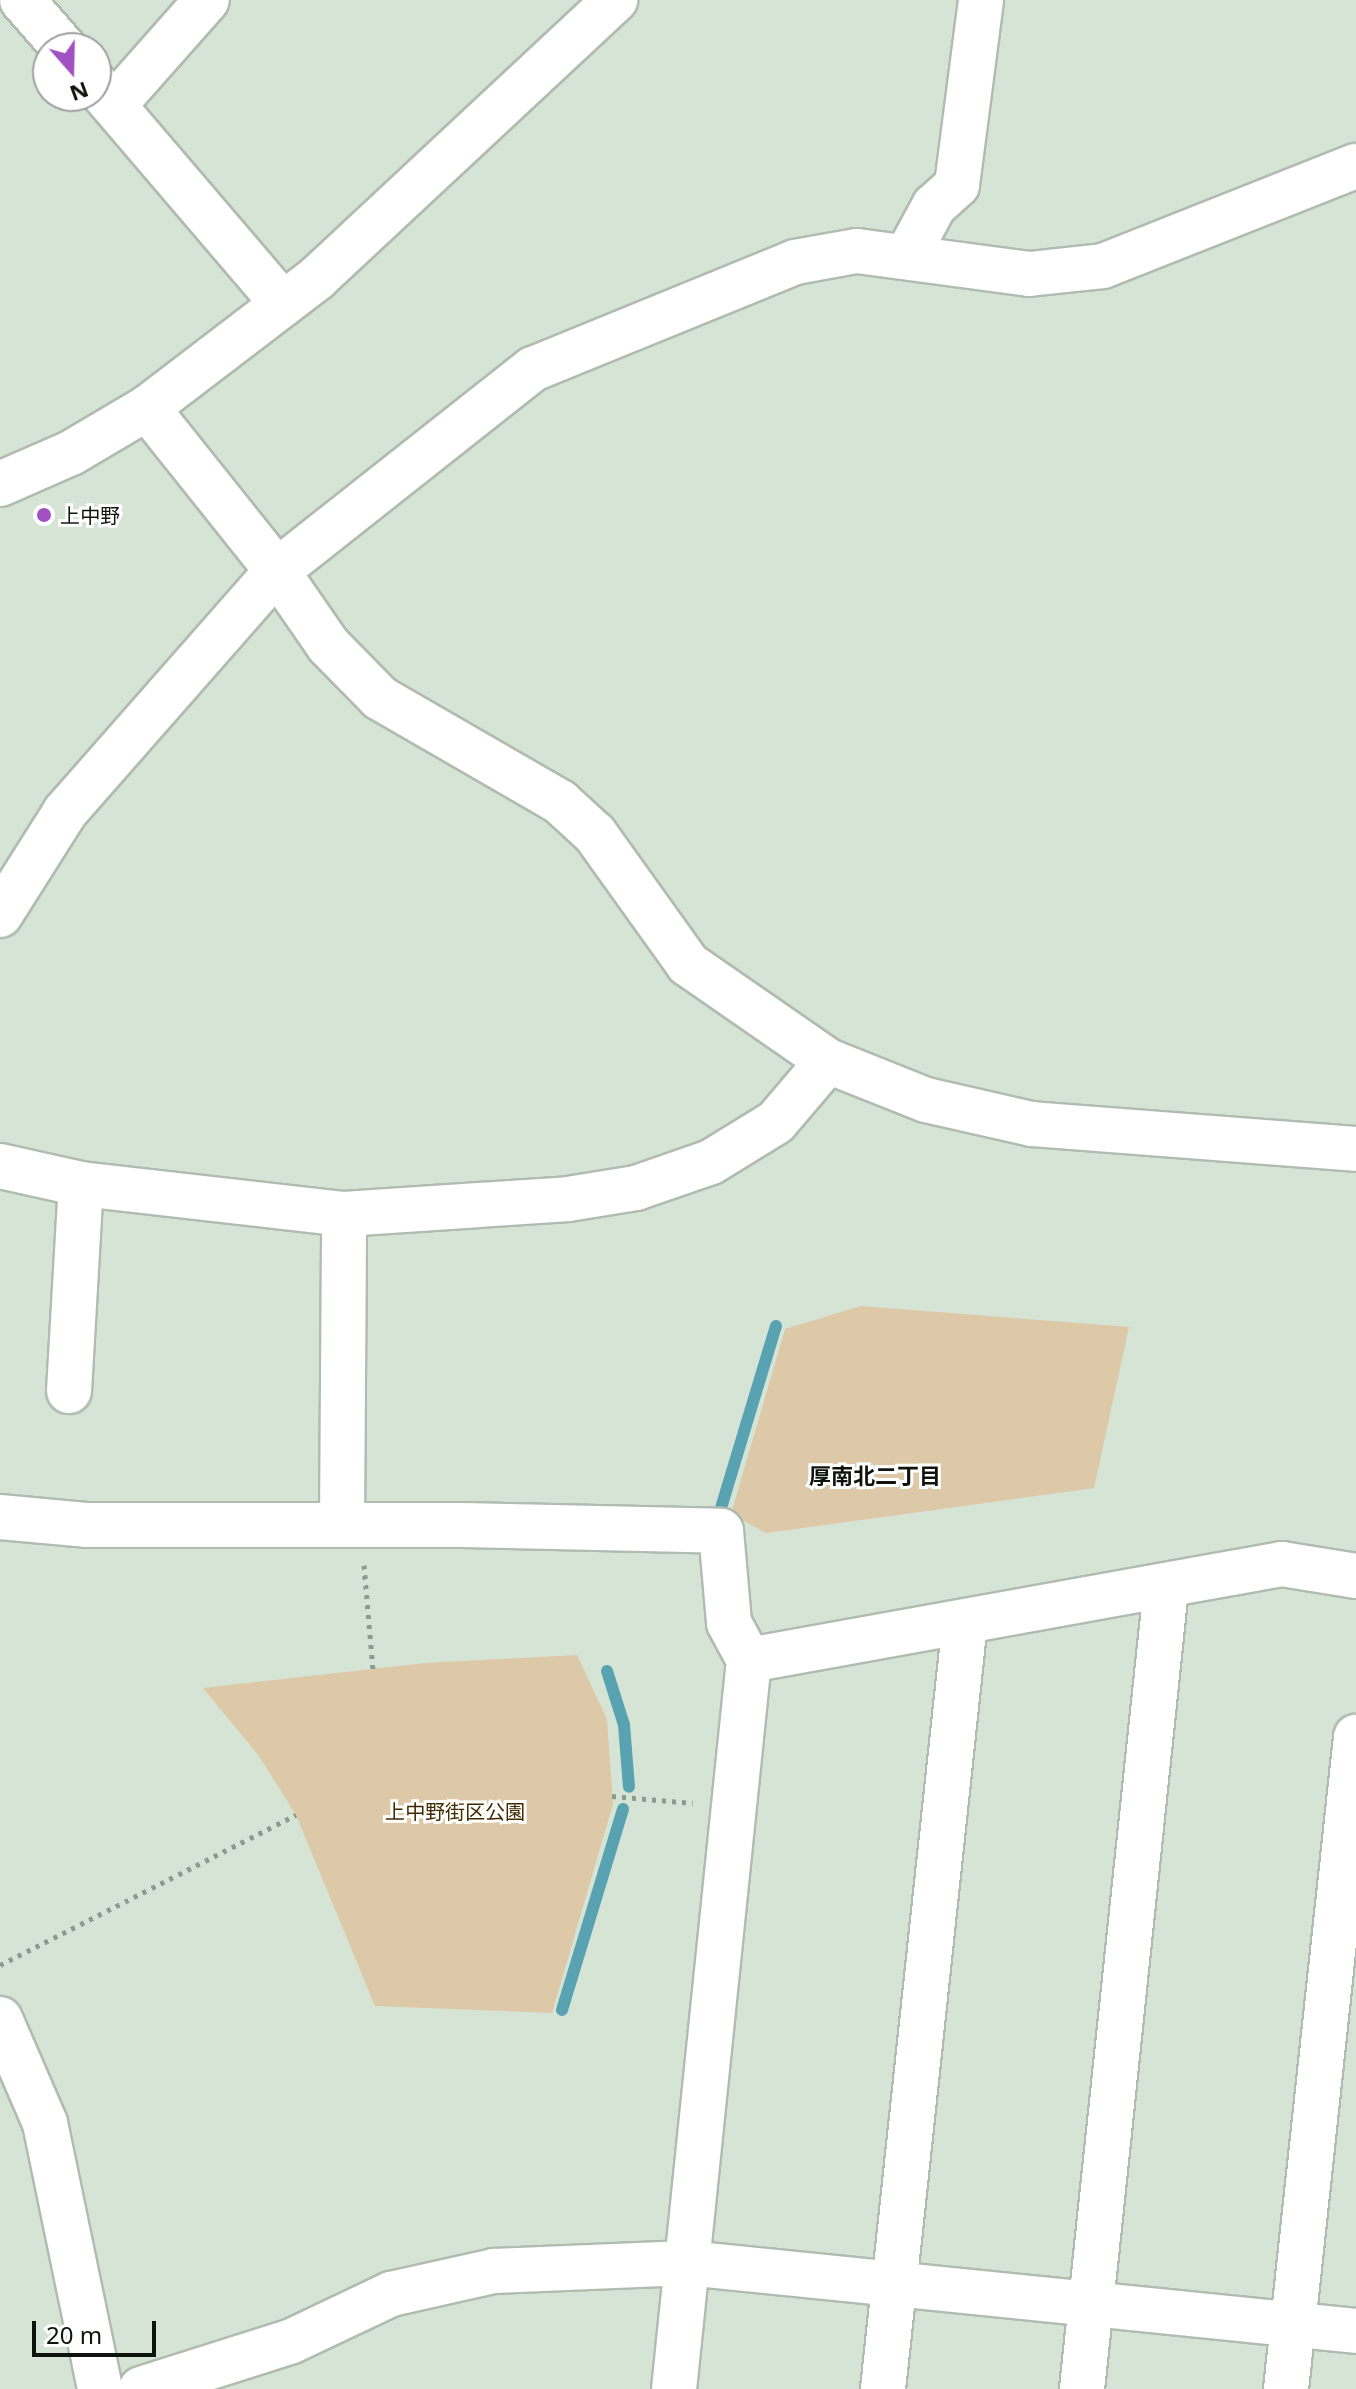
<!DOCTYPE html>
<html>
<head>
<meta charset="utf-8">
<style>
	body { margin:0 }
	#map { position:relative; width:1356px; height:2389px; overflow:hidden; background:#d6e4d6; font-family:"Noto Sans","Noto Sans JP",sans-serif }
	div>[style] { position:absolute }
	[style*='--x'] { left:calc(var(--x)*1px); top:calc(var(--y)*1px); width:calc(var(--w)*1px); rotate:calc(var(--a)*1deg) }
	.green>* { inset:0; background:#ddc8a7 }
	.stream>* { height:12px; margin:-6px; padding:0 6px; transform-origin:6px; border-radius:6px; background:#58a2b2 }
	.path>* { height:5px; margin-top:-2.5px; transform-origin:0; background:repeating-linear-gradient(90deg,#8f9a8f 0 4px,transparent 0 10px) }
	.roads { filter:drop-shadow(2px 0 #afbcaf) drop-shadow(-2px 0 #afbcaf) drop-shadow(0 2px #afbcaf) drop-shadow(0 -2px #afbcaf) }
	.minor>* { height:44px; margin:-22px; padding:0 22px; transform-origin:22px; border-radius:22px; background:#fff }
	.dots>* { width:22px; height:22px; translate:-50% -50%; box-sizing:border-box; border:4px solid #fff; border-radius:50% }
	span { translate:-50% -50%; white-space:nowrap; text-align:center; line-height:1.15; -webkit-text-stroke:6px #fff; paint-order:stroke }
	.poi-label { font-size:20px; color:#0e130e }
	.left { translate:0 -50%; text-align:left }
	.park-label { font-size:20px; color:#412a00 }
	.neighbourhood-label { font-size:22px; color:#0e130e; font-weight:700 }
	.north { position:absolute; left:32px; top:32px; width:80px; height:80px; box-sizing:border-box; background:#fff; border:2px solid #9fa19f; border-radius:50%; rotate:160deg; font-size:22px; font-weight:700; line-height:32px; text-align:center; color:#0e130e }
	.north::after { content:''; display:block; margin:auto; width:28px; height:36px; background:#a151c1; clip-path:polygon(50% 0,100% 100%,50% 72%,0 100%) }
	.scale { position:absolute; left:32px; top:2321px; width:124px; height:36px; box-sizing:border-box; border:4px solid #0e130e; border-top:0; padding-left:10px; font-size:24px; line-height:28px; white-space:nowrap; color:#0e130e; -webkit-text-stroke:6px #fff; paint-order:stroke }
</style>
</head>
<body>
<div id="map">
	<div class="green">
		<div style="clip-path:polygon(861px 1306px,1129px 1327px,1094px 1488px,766px 1533px,731px 1514px,785px 1329px)"></div>
		<div style="clip-path:polygon(577px 1655px,607px 1719px,613px 1804px,552px 2013px,375px 2006px,296px 1815px,259px 1756px,203px 1688px,426px 1663px)"></div>
	</div>
	<div class="stream">
		<div style="--x:721;--y:1508;--w:190;--a:-73.2"></div>
		<div style="--x:607;--y:1671;--w:57;--a:72.5"></div>
		<div style="--x:624;--y:1725;--w:62;--a:85.4"></div>
		<div style="--x:562;--y:2010;--w:210;--a:-73.1"></div>
	</div>
	<div class="path">
		<div style="--x:364;--y:1565;--w:105;--a:85.1"></div>
		<div style="--x:612;--y:1796;--w:81;--a:4.9"></div>
		<div style="--x:0;--y:1965;--w:332;--a:-26.9"></div>
	</div>
	<div class="roads">
		<div class="minor">
			<div style="--x:22;--y:0;--w:64;--a:48.8"></div>
			<div style="--x:96;--y:85;--w:288;--a:49.5"></div>
			<div style="--x:114;--y:105;--w:140;--a:-48.5"></div>
			<div style="--x:907;--y:256;--w:57;--a:-61.6"></div>
			<div style="--x:934;--y:206;--w:31;--a:-42"></div>
			<div style="--x:957;--y:185;--w:187;--a:-82.6"></div>
			<div style="--x:147;--y:408;--w:208;--a:51.4"></div>
			<div style="--x:277;--y:571;--w:90;--a:55.4"></div>
			<div style="--x:328;--y:645;--w:74;--a:45.5"></div>
			<div style="--x:380;--y:698;--w:208;--a:30"></div>
			<div style="--x:560;--y:802;--w:47;--a:42.4"></div>
			<div style="--x:595;--y:834;--w:160;--a:54.4"></div>
			<div style="--x:688;--y:964;--w:170;--a:34.7"></div>
			<div style="--x:828;--y:1061;--w:105;--a:21.7"></div>
			<div style="--x:926;--y:1100;--w:109;--a:12.8"></div>
			<div style="--x:1032;--y:1124;--w:325;--a:4.4"></div>
			<div style="--x:0;--y:484;--w:77;--a:-23.6"></div>
			<div style="--x:71;--y:453;--w:88;--a:-30.6"></div>
			<div style="--x:147;--y:408;--w:214;--a:-37.4"></div>
			<div style="--x:317;--y:278;--w:408;--a:-43"></div>
			<div style="--x:0;--y:915;--w:122;--a:-57.7"></div>
			<div style="--x:65;--y:812;--w:321;--a:-48.7"></div>
			<div style="--x:277;--y:571;--w:326;--a:-38.3"></div>
			<div style="--x:533;--y:369;--w:283;--a:-22.2"></div>
			<div style="--x:795;--y:262;--w:63;--a:-10.1"></div>
			<div style="--x:857;--y:251;--w:174;--a:7.6"></div>
			<div style="--x:1029;--y:274;--w:74;--a:-6.2"></div>
			<div style="--x:1103;--y:266;--w:272;--a:-21.6"></div>
			<div style="--x:0;--y:1166;--w:83;--a:12.5"></div>
			<div style="--x:81;--y:1184;--w:265;--a:6.5"></div>
			<div style="--x:344;--y:1214;--w:225;--a:-3.8"></div>
			<div style="--x:568;--y:1199;--w:69;--a:-9.2"></div>
			<div style="--x:636;--y:1188;--w:79;--a:-19.1"></div>
			<div style="--x:711;--y:1162;--w:76;--a:-31.6"></div>
			<div style="--x:776;--y:1122;--w:80;--a:-49.6"></div>
			<div style="--x:69;--y:1391;--w:207;--a:-86.7"></div>
			<div style="--x:0;--y:1517;--w:86;--a:5.3"></div>
			<div style="--x:86;--y:1525;--w:377;--a:0"></div>
			<div style="--x:463;--y:1525;--w:258;--a:1.3"></div>
			<div style="--x:721;--y:1531;--w:92;--a:85"></div>
			<div style="--x:729;--y:1623;--w:42;--a:61.6"></div>
			<div style="--x:749;--y:1660;--w:733;--a:95.87"></div>
			<div style="--x:342;--y:1524;--w:310;--a:-89.6"></div>
			<div style="--x:749;--y:1660;--w:542;--a:-10.21"></div>
			<div style="--x:1282;--y:1564;--w:75;--a:9.2"></div>
			<div style="--x:0;--y:2019;--w:113;--a:66.6"></div>
			<div style="--x:45;--y:2123;--w:272;--a:78.3"></div>
			<div style="--x:141;--y:2389;--w:158;--a:-17.6"></div>
			<div style="--x:292;--y:2341;--w:110;--a:-25.4"></div>
			<div style="--x:391;--y:2294;--w:106;--a:-12.6"></div>
			<div style="--x:494;--y:2271;--w:193;--a:-2.4"></div>
			<div style="--x:687;--y:2263;--w:672;--a:5.8"></div>
			<div style="--x:883;--y:2389;--w:771;--a:-83.9"></div>
			<div style="--x:1082;--y:2389;--w:805;--a:-84.01"></div>
			<div style="--x:1286;--y:2389;--w:656;--a:-83.87"></div>
		</div>
	</div>
	<div class="dots">
		<div style="left:44px;top:515px;background:#a151c1"></div>
	</div>
	<div class="poi-label">
		<span class="left" style="left:60px;top:515px">上中野</span>
	</div>
	<div class="park-label">
		<span style="left:455px;top:1811px">上中野街区公園</span>
	</div>
	<div class="neighbourhood-label">
		<span style="left:875px;top:1476px">厚南北二丁目</span>
	</div>
	<div class="north">N</div>
	<div class="scale">20 m</div>
</div>
</body>
</html>
